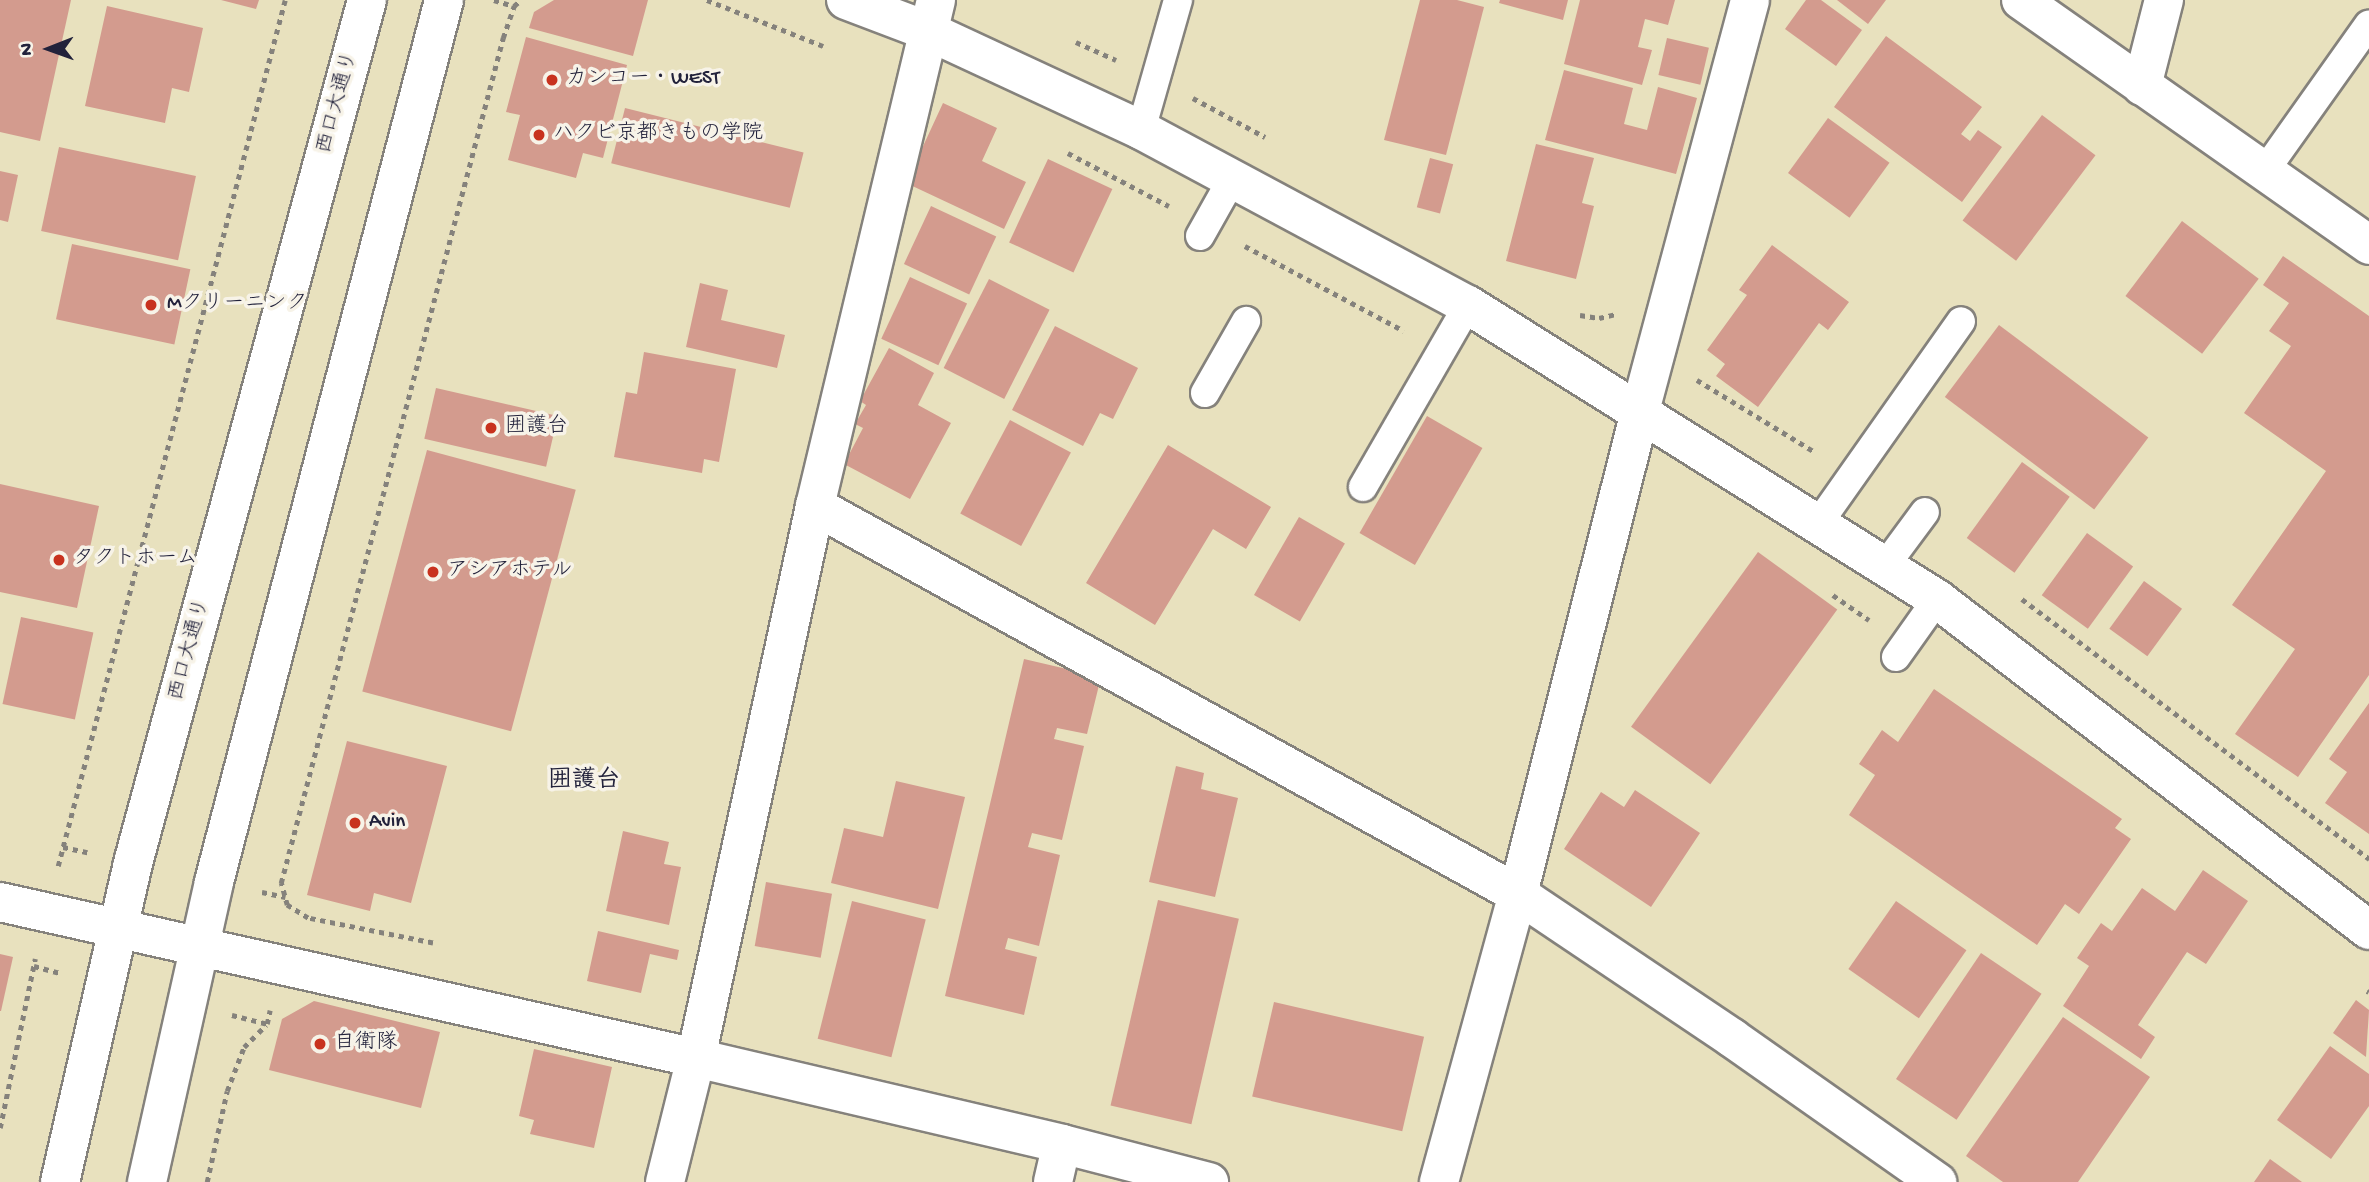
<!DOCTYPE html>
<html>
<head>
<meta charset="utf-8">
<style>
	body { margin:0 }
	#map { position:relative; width:2369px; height:1182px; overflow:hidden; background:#e8e1be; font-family:"Gochi Hand","Klee One",sans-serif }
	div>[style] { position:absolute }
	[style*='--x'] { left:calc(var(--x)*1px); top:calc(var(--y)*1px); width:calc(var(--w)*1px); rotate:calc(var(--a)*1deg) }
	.building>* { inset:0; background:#d39b8e; transform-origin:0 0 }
	.path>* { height:4.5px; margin-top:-2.25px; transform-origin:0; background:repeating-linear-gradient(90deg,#85827c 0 5px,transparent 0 10px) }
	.roads { filter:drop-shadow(2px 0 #85827c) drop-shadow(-2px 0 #85827c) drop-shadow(0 2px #85827c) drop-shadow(0 -2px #85827c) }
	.lane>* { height:28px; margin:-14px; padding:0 14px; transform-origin:14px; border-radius:14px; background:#fff }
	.street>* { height:38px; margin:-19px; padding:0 19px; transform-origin:19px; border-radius:19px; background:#fff }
	.secondary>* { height:38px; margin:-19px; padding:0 19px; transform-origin:19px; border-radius:19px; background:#fff }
	.dots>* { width:19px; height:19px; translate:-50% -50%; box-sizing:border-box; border:4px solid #f7f3e8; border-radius:50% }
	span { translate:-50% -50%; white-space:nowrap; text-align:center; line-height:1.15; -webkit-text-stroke:7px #f7f3e8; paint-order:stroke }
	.poi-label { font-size:21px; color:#22223b }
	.left { translate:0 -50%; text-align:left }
	.street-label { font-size:21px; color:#22223b }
	.quarter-label { font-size:24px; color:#22223b; font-weight:700 }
	.north { position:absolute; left:14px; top:14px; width:70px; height:70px; -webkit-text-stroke:5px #f7f3e8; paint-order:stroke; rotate:269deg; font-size:19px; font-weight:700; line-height:28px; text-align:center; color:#22223b }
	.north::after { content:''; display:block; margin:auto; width:24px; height:32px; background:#22223b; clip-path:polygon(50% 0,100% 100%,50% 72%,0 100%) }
</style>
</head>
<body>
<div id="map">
	<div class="building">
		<div style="clip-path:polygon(0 0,71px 0,40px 141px,0 132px)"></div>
		<div style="clip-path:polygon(221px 0,259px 0,256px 9px)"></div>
		<div style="clip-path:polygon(554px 0,648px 0,633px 56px,529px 28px,534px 12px)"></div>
		<div style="clip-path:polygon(1420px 0,1457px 0,1484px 7px,1446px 155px,1384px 140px)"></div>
		<div style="clip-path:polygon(1500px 0,1568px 0,1563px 20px,1499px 3px)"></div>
		<div style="clip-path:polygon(1580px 0,1675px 0,1668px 25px,1645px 19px,1638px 47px,1652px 50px,1642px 85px,1564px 64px)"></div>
		<div style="clip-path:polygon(1806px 0,1821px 0,1862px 30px,1836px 66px,1785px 29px)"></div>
		<div style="clip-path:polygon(1837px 0,1886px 0,1868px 24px)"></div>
		<div style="clip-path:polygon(107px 6px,203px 28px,189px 92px,172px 88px,165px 123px,85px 106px)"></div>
		<div style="clip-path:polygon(1886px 36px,1982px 107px,1961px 134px,1970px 141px,1978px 130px,2002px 147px,1962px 202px,1834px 107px)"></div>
		<div style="clip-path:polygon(526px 37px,627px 65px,603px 158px,583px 153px,576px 178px,508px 160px,520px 115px,506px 112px)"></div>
		<div style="left:1667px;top:38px;width:43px;height:38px;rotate:13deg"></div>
		<div style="clip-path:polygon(1564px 70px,1633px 88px,1624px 124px,1647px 130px,1658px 87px,1697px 98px,1676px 174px,1545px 140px)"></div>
		<div style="clip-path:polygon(943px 103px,997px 128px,982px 161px,1026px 182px,1004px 229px,906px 183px)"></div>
		<div style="left:625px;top:108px;width:184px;height:57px;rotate:14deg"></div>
		<div style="left:2042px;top:115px;width:67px;height:132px;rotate:37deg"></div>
		<div style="left:1828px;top:118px;width:76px;height:68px;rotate:36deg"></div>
		<div style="clip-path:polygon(1536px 144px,1594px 158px,1582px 203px,1594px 206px,1576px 279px,1506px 261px)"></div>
		<div style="left:59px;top:147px;width:140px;height:86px;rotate:12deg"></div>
		<div style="left:1430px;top:158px;width:24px;height:51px;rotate:15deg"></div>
		<div style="left:1048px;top:159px;width:71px;height:92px;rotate:25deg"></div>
		<div style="clip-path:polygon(0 171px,18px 175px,8px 222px,0 220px)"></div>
		<div style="left:931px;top:206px;width:72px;height:64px;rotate:25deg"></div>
		<div style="left:2182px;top:221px;width:96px;height:94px;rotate:37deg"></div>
		<div style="left:72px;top:244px;width:121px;height:77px;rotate:12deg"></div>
		<div style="clip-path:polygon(1772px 245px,1849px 302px,1828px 330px,1819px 323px,1758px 407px,1716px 376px,1725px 364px,1707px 350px,1747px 295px,1739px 290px)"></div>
		<div style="clip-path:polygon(2283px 256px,2369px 316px,2369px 675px,2298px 777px,2235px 734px,2295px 649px,2232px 605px,2326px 471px,2244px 413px,2291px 346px,2269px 331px,2289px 303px,2263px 285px)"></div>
		<div style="left:910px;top:277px;width:63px;height:68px;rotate:25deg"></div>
		<div style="left:989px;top:279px;width:68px;height:100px;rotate:27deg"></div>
		<div style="clip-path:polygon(700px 283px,728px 290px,721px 320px,785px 335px,777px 368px,686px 347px)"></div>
		<div style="left:1999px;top:325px;width:187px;height:90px;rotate:37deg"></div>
		<div style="clip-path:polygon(1055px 326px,1138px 368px,1113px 419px,1100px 413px,1083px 446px,1012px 410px)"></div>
		<div style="clip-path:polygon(889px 348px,934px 373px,918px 405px,951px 423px,910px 499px,844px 464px,863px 428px,855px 424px,866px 405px,860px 401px)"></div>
		<div style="clip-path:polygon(644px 352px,736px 369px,719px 462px,704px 459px,702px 473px,614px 457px,626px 392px,637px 394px)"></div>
		<div style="left:436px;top:388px;width:125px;height:52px;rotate:13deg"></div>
		<div style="left:1427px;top:416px;width:64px;height:135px;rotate:30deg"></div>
		<div style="left:1010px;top:420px;width:69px;height:106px;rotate:28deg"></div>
		<div style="clip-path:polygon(1168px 445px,1271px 507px,1246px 549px,1213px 529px,1155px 625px,1086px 583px)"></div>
		<div style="left:427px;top:450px;width:154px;height:250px;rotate:15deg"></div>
		<div style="left:2022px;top:462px;width:59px;height:94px;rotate:36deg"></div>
		<div style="clip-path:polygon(0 484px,99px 506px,77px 608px,0 592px)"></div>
		<div style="left:1299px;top:517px;width:53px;height:90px;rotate:30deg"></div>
		<div style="left:2087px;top:533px;width:57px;height:77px;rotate:36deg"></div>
		<div style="left:1758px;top:552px;width:98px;height:216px;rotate:36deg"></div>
		<div style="left:2144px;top:581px;width:47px;height:59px;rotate:36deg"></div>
		<div style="left:21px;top:617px;width:74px;height:89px;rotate:12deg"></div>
		<div style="clip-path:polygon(1024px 659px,1101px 677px,1087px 734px,1057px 728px,1054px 739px,1084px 746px,1062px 840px,1032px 833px,1028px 847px,1060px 855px,1039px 946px,1008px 938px,1005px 949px,1037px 957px,1024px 1015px,945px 996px)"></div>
		<div style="clip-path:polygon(1934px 689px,2122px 819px,2115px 828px,2131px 839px,2079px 914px,2065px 904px,2037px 945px,1849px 815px,1875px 775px,1859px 764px,1882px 730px,1898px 742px)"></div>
		<div style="clip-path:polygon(2369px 703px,2369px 834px,2325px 803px,2347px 772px,2329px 759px)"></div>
		<div style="clip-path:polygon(347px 741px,447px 766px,411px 903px,374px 893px,370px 911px,307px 895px)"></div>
		<div style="clip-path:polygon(1176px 766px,1204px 773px,1201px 789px,1238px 798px,1215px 897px,1149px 882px)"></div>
		<div style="clip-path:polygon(896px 781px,965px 797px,938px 909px,831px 883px,844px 828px,883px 837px)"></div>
		<div style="clip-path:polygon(1635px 790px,1700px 833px,1651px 907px,1564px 849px,1601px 792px,1624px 807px)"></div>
		<div style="clip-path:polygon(623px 831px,669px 842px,664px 864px,681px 867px,669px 925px,606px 911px)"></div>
		<div style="clip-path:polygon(2203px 870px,2248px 901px,2206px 964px,2187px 952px,2138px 1025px,2155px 1037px,2141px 1059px,2063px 1006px,2089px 966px,2077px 958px,2101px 923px,2112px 931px,2142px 888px,2175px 911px)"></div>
		<div style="left:766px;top:882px;width:67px;height:65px;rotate:10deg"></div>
		<div style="left:1158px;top:900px;width:83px;height:211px;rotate:13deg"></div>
		<div style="left:852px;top:901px;width:76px;height:142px;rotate:14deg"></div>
		<div style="left:1896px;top:901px;width:86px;height:83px;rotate:35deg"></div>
		<div style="clip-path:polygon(598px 931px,679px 950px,677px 960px,650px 954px,641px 993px,587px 981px)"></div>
		<div style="left:1981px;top:953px;width:73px;height:152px;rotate:34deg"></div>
		<div style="clip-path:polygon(0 954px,13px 957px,1px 1011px,0 1011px)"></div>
		<div style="clip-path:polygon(2356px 1000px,2369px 1010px,2366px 1057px,2333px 1033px)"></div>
		<div style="clip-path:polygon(314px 1001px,440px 1032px,421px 1108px,269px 1070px,282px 1019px)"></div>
		<div style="left:1274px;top:1002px;width:154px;height:97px;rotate:13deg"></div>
		<div style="clip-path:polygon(2063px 1017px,2150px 1077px,2078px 1182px,2003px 1182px,1966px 1156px)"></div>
		<div style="clip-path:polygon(2330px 1046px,2369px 1074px,2369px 1106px,2331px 1159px,2277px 1120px)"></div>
		<div style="clip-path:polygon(534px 1049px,612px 1067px,594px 1148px,530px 1134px,534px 1120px,519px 1116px)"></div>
		<div style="clip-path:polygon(2270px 1159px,2302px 1182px,2254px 1182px)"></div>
	</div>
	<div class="path">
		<div style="--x:494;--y:0;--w:21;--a:17"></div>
		<div style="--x:707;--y:0;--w:125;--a:21.6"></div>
		<div style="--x:1076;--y:42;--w:44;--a:24.2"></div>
		<div style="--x:1193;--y:98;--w:82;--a:28.4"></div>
		<div style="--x:1068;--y:153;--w:114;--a:27.7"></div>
		<div style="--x:1245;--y:246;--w:180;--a:28.1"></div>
		<div style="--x:1580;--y:315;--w:19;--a:9"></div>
		<div style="--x:1599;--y:318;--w:17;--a:-13"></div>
		<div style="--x:1697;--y:380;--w:138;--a:31.4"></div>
		<div style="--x:1833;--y:595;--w:44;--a:34.8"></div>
		<div style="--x:2022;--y:599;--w:434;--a:36.8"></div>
		<div style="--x:63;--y:847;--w:25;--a:12"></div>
		<div style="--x:58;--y:866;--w:895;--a:-75.31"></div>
		<div style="--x:262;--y:892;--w:24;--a:12"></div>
		<div style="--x:433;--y:943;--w:127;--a:-168.7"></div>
		<div style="--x:308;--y:918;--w:25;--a:-148"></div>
		<div style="--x:287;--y:905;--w:23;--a:-105"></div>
		<div style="--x:281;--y:883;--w:874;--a:-75.28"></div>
		<div style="--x:503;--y:38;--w:34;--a:-71"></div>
		<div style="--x:514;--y:6;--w:9;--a:-41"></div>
		<div style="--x:34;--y:966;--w:27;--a:15"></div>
		<div style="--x:2367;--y:991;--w:2;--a:27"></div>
		<div style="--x:232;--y:1015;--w:36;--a:14"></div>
		<div style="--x:267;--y:1024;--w:14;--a:-78"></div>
		<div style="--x:0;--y:1128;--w:173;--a:-78.3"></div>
		<div style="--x:207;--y:1182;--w:93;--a:-77.6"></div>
		<div style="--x:227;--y:1091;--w:47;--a:-68.9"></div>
		<div style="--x:244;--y:1047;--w:31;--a:-45"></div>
	</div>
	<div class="roads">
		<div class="lane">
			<div style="--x:1141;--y:130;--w:135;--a:-74.1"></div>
			<div style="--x:2264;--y:172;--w:181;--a:-54.6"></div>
			<div style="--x:1200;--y:236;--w:65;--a:-60.7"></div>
			<div style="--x:1205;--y:393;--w:83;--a:-60.3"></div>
			<div style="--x:1363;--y:487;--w:210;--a:-60"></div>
			<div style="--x:1818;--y:524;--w:248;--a:-54.8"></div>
			<div style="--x:1885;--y:566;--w:67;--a:-53.5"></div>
			<div style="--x:1896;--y:657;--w:71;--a:-54.7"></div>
		</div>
		<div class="street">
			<div style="--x:2021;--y:0;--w:426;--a:35.1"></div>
			<div style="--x:2142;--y:86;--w:89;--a:-75.7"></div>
			<div style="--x:815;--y:506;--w:803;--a:28.9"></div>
			<div style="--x:1518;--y:894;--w:258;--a:33.9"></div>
			<div style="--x:1732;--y:1038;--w:251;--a:35.1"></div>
			<div style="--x:0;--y:902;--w:713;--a:12.63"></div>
			<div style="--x:696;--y:1058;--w:376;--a:13.2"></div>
			<div style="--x:1062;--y:1144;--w:152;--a:14.5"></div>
			<div style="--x:665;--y:1182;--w:128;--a:-76"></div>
			<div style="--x:696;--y:1058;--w:565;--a:-77.83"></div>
			<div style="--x:815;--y:506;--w:520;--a:-76.55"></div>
			<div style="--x:1053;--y:1182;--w:39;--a:-77"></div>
			<div style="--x:1439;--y:1182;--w:299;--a:-74.7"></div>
			<div style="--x:1518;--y:894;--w:498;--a:-75.8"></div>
			<div style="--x:1640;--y:411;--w:425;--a:-75"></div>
		</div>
		<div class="secondary">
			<div style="--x:846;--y:0;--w:88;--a:20.7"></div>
			<div style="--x:928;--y:31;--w:235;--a:24.9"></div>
			<div style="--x:1141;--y:130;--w:371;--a:28.2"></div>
			<div style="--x:1468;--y:305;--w:554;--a:32.08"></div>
			<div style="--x:1937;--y:599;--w:544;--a:37.46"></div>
			<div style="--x:60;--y:1182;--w:327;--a:-77.1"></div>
			<div style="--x:133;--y:863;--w:894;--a:-74.83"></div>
			<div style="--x:147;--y:1182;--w:307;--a:-77.4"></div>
			<div style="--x:214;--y:882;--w:911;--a:-75.38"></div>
		</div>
	</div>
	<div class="dots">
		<div style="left:552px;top:80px;background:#c8321e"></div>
		<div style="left:539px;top:135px;background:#c8321e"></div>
		<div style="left:151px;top:305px;background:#c8321e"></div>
		<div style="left:491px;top:428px;background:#c8321e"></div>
		<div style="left:59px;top:560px;background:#c8321e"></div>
		<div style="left:433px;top:572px;background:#c8321e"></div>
		<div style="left:355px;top:823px;background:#c8321e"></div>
		<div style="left:320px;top:1044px;background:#c8321e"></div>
	</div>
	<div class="poi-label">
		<span class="left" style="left:566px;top:80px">カンコー・WEST</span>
		<span class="left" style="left:553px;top:135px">ハクビ京都きもの学院</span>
		<span class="left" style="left:167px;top:305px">Mクリーニンク</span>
		<span class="left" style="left:505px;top:428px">囲護台</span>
		<span class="left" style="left:73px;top:560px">タクトホーム</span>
		<span class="left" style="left:447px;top:572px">アシアホテル</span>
		<span class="left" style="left:369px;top:823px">Avin</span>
		<span class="left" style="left:334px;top:1044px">自衛隊</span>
	</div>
	<div class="street-label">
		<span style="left:339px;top:103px;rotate:-75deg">西口大通り</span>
		<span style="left:191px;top:650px;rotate:-75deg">西口大通り</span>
	</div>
	<div class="quarter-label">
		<span style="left:584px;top:782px">囲護台</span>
	</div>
	<div class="north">N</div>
</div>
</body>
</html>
